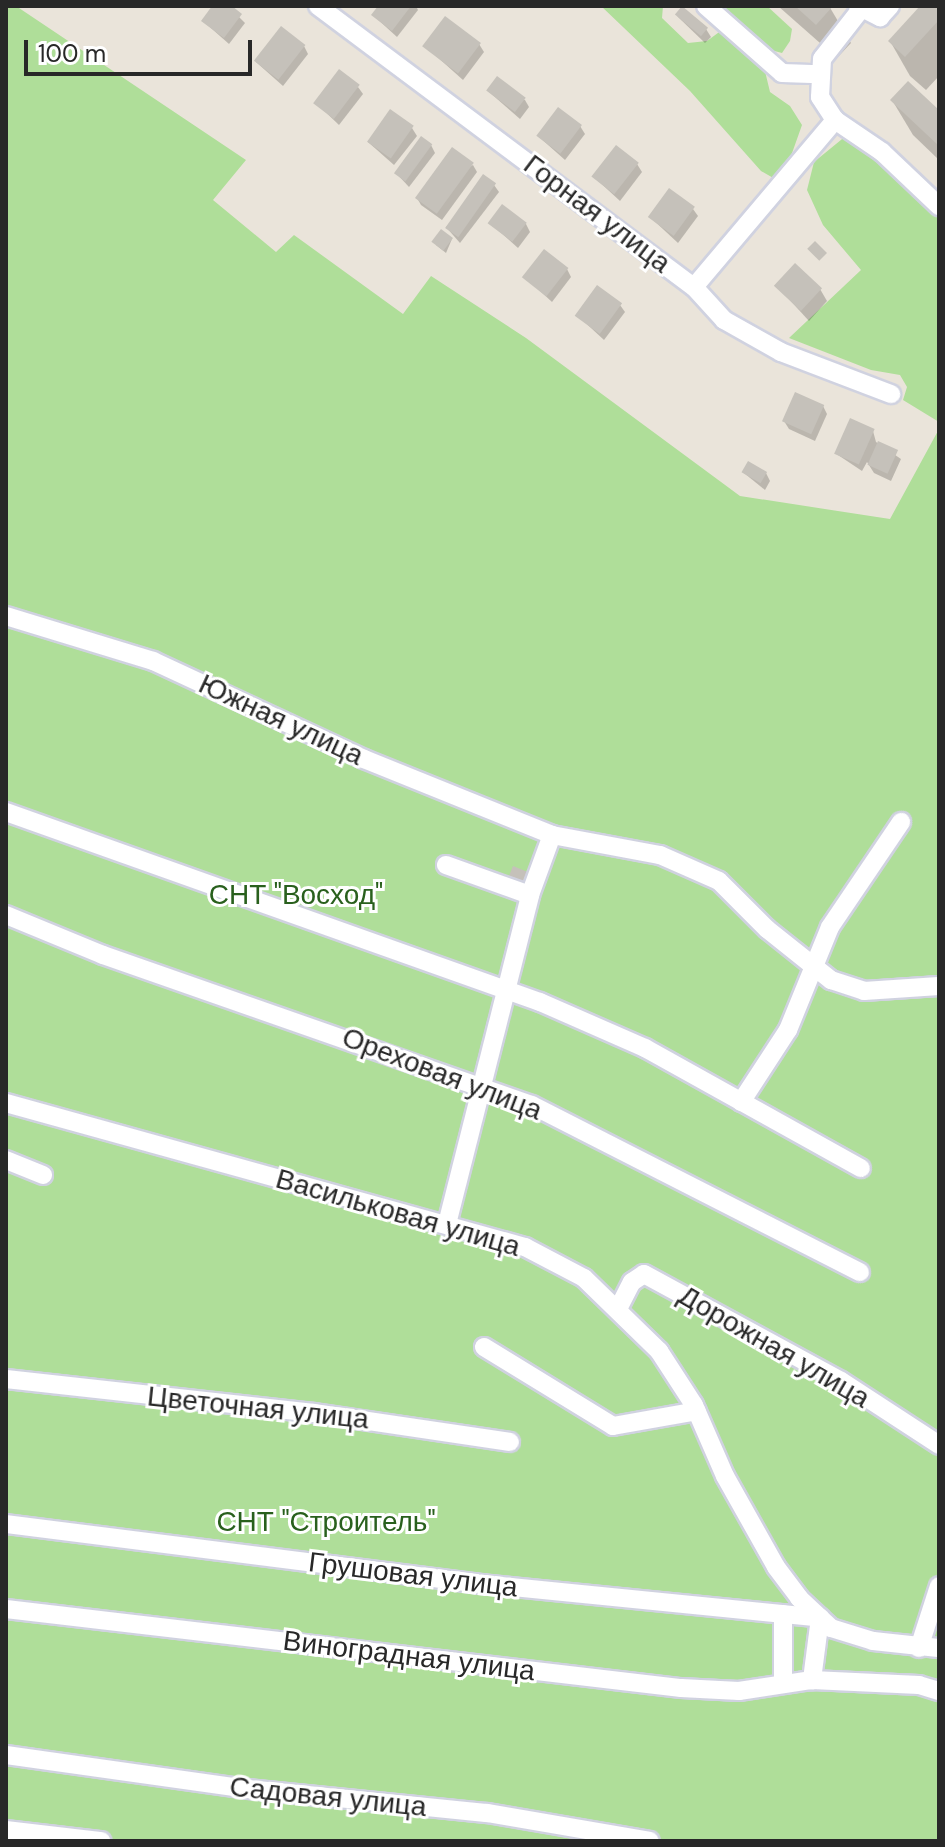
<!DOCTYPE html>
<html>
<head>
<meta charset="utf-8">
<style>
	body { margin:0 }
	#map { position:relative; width:945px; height:1847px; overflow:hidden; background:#eae4da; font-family:"DM Sans",sans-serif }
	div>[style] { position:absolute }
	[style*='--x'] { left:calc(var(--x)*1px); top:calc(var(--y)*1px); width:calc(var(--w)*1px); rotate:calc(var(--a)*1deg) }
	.green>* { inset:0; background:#afde99 }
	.shadow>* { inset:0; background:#0003 }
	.building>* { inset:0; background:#c5c1ba; transform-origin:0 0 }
	.roads { filter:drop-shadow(2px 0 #d0d2e0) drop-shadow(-2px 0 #d0d2e0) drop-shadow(0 2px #d0d2e0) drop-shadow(0 -2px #d0d2e0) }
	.minor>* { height:18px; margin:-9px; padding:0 9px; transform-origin:9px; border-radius:9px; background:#fff }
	span { translate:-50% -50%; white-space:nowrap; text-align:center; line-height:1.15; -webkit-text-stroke:6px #fff; paint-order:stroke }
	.street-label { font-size:28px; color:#282828 }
	.park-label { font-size:28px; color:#29601d }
	.frame { position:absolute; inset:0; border:8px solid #282828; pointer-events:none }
	.scale { position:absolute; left:24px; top:40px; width:228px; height:36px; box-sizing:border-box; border:4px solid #282828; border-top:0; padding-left:10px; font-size:24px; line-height:28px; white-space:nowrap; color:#282828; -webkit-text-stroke:6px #fff; paint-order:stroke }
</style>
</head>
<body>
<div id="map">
	<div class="green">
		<div style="clip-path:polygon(6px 6px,16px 6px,246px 160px,213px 200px,276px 252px,294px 235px,403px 314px,431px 276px,526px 338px,740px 496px,890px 519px,939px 429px,939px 1841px,6px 1841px)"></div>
		<div style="clip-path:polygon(601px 6px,663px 6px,662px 18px,688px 43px,707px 41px,722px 30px,764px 67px,770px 92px,790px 106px,802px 125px,786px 170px,775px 179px,761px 171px,690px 91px)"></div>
		<div style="clip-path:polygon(713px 6px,767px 6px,792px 29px,790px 41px,782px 53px,767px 49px)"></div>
		<div style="clip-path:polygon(847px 135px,939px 212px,939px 422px,903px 400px,907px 387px,900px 375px,871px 370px,789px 338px,861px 270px,823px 225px,807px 190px,814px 162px)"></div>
	</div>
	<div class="shadow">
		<div style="clip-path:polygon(215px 6px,228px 6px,245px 23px,229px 44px,203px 21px)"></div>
		<div style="clip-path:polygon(381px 6px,416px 6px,418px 10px,397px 37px,374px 16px)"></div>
		<div style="clip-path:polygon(778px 6px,829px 6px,851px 43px,837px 58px)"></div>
		<div style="clip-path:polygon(923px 6px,939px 6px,939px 76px,926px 90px,910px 76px,890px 41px)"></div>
		<div style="clip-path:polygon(677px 16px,706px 29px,711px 37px,705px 43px)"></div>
		<div style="clip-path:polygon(479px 44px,484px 52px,463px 80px,425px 46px)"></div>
		<div style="clip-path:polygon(304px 46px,308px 54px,283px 86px,256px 62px)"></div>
		<div style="clip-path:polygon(358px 87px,363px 94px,339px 125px,316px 103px)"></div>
		<div style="clip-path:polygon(488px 91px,525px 100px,529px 107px,520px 119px)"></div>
		<div style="clip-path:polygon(892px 100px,939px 113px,939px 160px,913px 135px)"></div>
		<div style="clip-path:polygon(580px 126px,585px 134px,565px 160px,538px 136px)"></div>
		<div style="clip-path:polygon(412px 128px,417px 136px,394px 165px,368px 142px)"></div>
		<div style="clip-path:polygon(431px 145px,435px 153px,409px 187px,396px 173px)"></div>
		<div style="clip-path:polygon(637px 164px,642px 172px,620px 201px,594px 177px)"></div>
		<div style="clip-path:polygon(473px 165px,477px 172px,442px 220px,421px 205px,417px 198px)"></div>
		<div style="clip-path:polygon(494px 185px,499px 192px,460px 243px,446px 227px)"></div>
		<div style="clip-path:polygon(693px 209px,698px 216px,678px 243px,650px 217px)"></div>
		<div style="clip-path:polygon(490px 223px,526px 224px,530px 232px,518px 248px)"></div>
		<div style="clip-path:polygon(452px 239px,446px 253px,436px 245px)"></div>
		<div style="clip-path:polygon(567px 269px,571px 277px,552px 302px,525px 277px)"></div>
		<div style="clip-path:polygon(777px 286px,820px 289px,827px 301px,809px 321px)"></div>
		<div style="clip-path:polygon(620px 305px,625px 312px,604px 340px,577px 315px)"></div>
		<div style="clip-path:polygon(823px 406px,827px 414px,815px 441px,789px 429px,784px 421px)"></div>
		<div style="clip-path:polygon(873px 431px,876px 442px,901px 459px,891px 481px,874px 473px,867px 462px,862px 471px,835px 453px)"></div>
		<div style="clip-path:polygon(744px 473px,766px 473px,770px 481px,765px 490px)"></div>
	</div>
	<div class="building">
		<div style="clip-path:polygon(212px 6px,232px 6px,242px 14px,224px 38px,201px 21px)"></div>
		<div style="clip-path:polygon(378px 6px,411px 6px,392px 31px,371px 15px)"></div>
		<div style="left:682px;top:6px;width:34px;height:11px;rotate:40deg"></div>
		<div style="clip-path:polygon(795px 6px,833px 6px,816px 25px)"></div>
		<div style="clip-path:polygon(920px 6px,939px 6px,939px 20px,905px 57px,888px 41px)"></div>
		<div style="left:445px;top:16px;width:45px;height:38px;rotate:37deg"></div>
		<div style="left:281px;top:26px;width:31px;height:44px;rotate:38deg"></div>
		<div style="left:339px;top:69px;width:26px;height:43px;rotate:37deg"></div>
		<div style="left:497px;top:76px;width:36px;height:18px;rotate:37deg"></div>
		<div style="clip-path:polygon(908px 81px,939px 110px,939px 146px,890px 100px)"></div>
		<div style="left:558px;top:107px;width:30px;height:36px;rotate:37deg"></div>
		<div style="left:390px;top:109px;width:29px;height:40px;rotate:35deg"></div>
		<div style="left:421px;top:136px;width:14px;height:46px;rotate:36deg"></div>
		<div style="left:616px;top:145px;width:29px;height:40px;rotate:38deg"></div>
		<div style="left:452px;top:147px;width:27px;height:63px;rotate:36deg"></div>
		<div style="left:483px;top:174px;width:16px;height:66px;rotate:35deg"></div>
		<div style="left:669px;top:188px;width:32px;height:36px;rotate:36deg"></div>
		<div style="left:502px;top:204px;width:31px;height:24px;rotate:37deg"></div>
		<div style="left:441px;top:229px;width:15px;height:16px;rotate:37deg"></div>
		<div style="left:815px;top:241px;width:17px;height:11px;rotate:45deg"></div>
		<div style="left:544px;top:249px;width:31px;height:36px;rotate:38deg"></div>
		<div style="left:795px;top:263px;width:37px;height:31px;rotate:43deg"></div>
		<div style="left:597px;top:285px;width:31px;height:38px;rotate:36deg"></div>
		<div style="left:795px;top:392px;width:32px;height:32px;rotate:24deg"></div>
		<div style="left:850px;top:418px;width:27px;height:39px;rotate:24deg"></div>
		<div style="left:878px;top:441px;width:22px;height:26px;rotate:24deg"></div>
		<div style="left:748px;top:461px;width:22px;height:13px;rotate:30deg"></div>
		<div style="left:513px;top:866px;width:22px;height:15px;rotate:22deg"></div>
	</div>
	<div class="roads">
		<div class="minor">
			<div style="--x:318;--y:6;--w:469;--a:36.8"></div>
			<div style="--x:694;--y:287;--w:45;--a:47.7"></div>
			<div style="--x:724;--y:320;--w:65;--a:29.3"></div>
			<div style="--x:781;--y:352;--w:118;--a:20.9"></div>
			<div style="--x:706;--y:6;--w:101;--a:41.4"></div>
			<div style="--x:782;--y:73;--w:37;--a:2"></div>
			<div style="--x:858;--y:6;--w:25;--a:27"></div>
			<div style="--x:880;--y:17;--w:15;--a:-48"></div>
			<div style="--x:861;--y:9;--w:63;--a:128"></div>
			<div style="--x:822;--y:59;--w:38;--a:93"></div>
			<div style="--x:820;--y:97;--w:27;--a:57"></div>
			<div style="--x:835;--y:120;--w:57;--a:34.2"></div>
			<div style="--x:882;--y:152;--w:79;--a:43.5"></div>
			<div style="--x:694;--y:287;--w:219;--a:-49.8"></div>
			<div style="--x:6;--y:616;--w:154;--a:17"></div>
			<div style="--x:153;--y:661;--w:233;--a:24.9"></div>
			<div style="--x:364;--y:759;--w:203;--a:22"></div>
			<div style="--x:552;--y:835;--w:110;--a:10.5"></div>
			<div style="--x:660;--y:855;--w:64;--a:23.8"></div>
			<div style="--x:719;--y:881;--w:68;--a:45"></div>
			<div style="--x:767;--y:929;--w:82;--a:38.6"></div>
			<div style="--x:831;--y:980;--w:35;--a:18"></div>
			<div style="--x:864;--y:991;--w:75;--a:-3.8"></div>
			<div style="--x:6;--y:812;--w:567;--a:19.59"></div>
			<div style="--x:540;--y:1002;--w:115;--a:23.7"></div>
			<div style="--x:645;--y:1048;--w:247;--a:29.1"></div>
			<div style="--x:446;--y:865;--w:89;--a:19.7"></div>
			<div style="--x:530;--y:895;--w:64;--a:-69.9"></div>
			<div style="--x:6;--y:915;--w:105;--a:22.4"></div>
			<div style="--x:103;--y:955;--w:454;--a:19.3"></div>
			<div style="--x:532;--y:1105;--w:368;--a:27"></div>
			<div style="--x:741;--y:1102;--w:86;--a:-56.9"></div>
			<div style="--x:788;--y:1030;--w:111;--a:-67.8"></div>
			<div style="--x:830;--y:927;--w:127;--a:-55.9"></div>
			<div style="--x:6;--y:1103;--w:539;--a:15.51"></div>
			<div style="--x:525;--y:1247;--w:67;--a:27.7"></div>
			<div style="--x:584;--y:1278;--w:105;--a:44.2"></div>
			<div style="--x:659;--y:1351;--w:64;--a:57.1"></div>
			<div style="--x:694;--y:1405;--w:77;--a:66.4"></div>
			<div style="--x:725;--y:1476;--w:104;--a:60.7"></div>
			<div style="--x:776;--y:1567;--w:39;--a:53"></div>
			<div style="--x:799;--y:1598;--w:44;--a:43.2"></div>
			<div style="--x:831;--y:1628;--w:44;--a:17.2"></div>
			<div style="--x:873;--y:1641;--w:66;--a:6.1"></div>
			<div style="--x:6;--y:1160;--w:40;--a:22"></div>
			<div style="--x:447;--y:1224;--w:339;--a:-75.8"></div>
			<div style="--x:619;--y:1307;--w:28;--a:-63"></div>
			<div style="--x:632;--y:1282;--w:14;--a:-34"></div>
			<div style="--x:644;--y:1274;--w:224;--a:28.5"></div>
			<div style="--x:841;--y:1381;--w:117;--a:33.1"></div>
			<div style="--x:484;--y:1347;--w:151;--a:31.5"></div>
			<div style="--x:613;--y:1426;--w:85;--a:-10.1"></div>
			<div style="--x:6;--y:1379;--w:310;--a:6.3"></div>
			<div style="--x:314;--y:1413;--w:198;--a:8.4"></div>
			<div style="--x:6;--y:1524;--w:480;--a:7.2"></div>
			<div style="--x:482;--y:1584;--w:340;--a:5.7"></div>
			<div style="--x:820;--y:1618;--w:63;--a:97.4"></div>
			<div style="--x:6;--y:1609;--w:680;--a:6.68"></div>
			<div style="--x:681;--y:1688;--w:58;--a:3"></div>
			<div style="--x:739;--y:1691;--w:74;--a:-8.6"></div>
			<div style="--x:812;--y:1680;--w:107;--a:2.7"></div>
			<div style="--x:919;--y:1685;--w:21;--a:17"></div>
			<div style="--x:783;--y:1614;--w:70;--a:90"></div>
			<div style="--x:919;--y:1648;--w:65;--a:-72.1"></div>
			<div style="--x:6;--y:1755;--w:245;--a:8"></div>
			<div style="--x:249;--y:1789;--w:239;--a:5.8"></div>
			<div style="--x:487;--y:1813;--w:165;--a:9.7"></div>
			<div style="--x:6;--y:1830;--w:96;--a:6.6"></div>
		</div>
	</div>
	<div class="street-label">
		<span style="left:597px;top:214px;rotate:37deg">Горная улица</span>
		<span style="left:281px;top:720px;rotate:25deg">Южная улица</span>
		<span style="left:442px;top:1074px;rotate:21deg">Ореховая улица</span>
		<span style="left:398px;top:1213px;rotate:16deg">Васильковая улица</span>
		<span style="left:774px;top:1347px;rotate:30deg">Дорожная улица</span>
		<span style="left:258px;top:1408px;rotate:6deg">Цветочная улица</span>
		<span style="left:413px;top:1575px;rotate:7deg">Грушовая улица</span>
		<span style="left:409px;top:1656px;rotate:7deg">Виноградная улица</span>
		<span style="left:328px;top:1797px;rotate:6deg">Садовая улица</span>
	</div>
	<div class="park-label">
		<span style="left:296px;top:895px">СНТ "Восход"</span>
		<span style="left:326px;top:1522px">СНТ "Строитель"</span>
	</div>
	<div class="frame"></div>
	<div class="scale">100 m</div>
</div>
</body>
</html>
